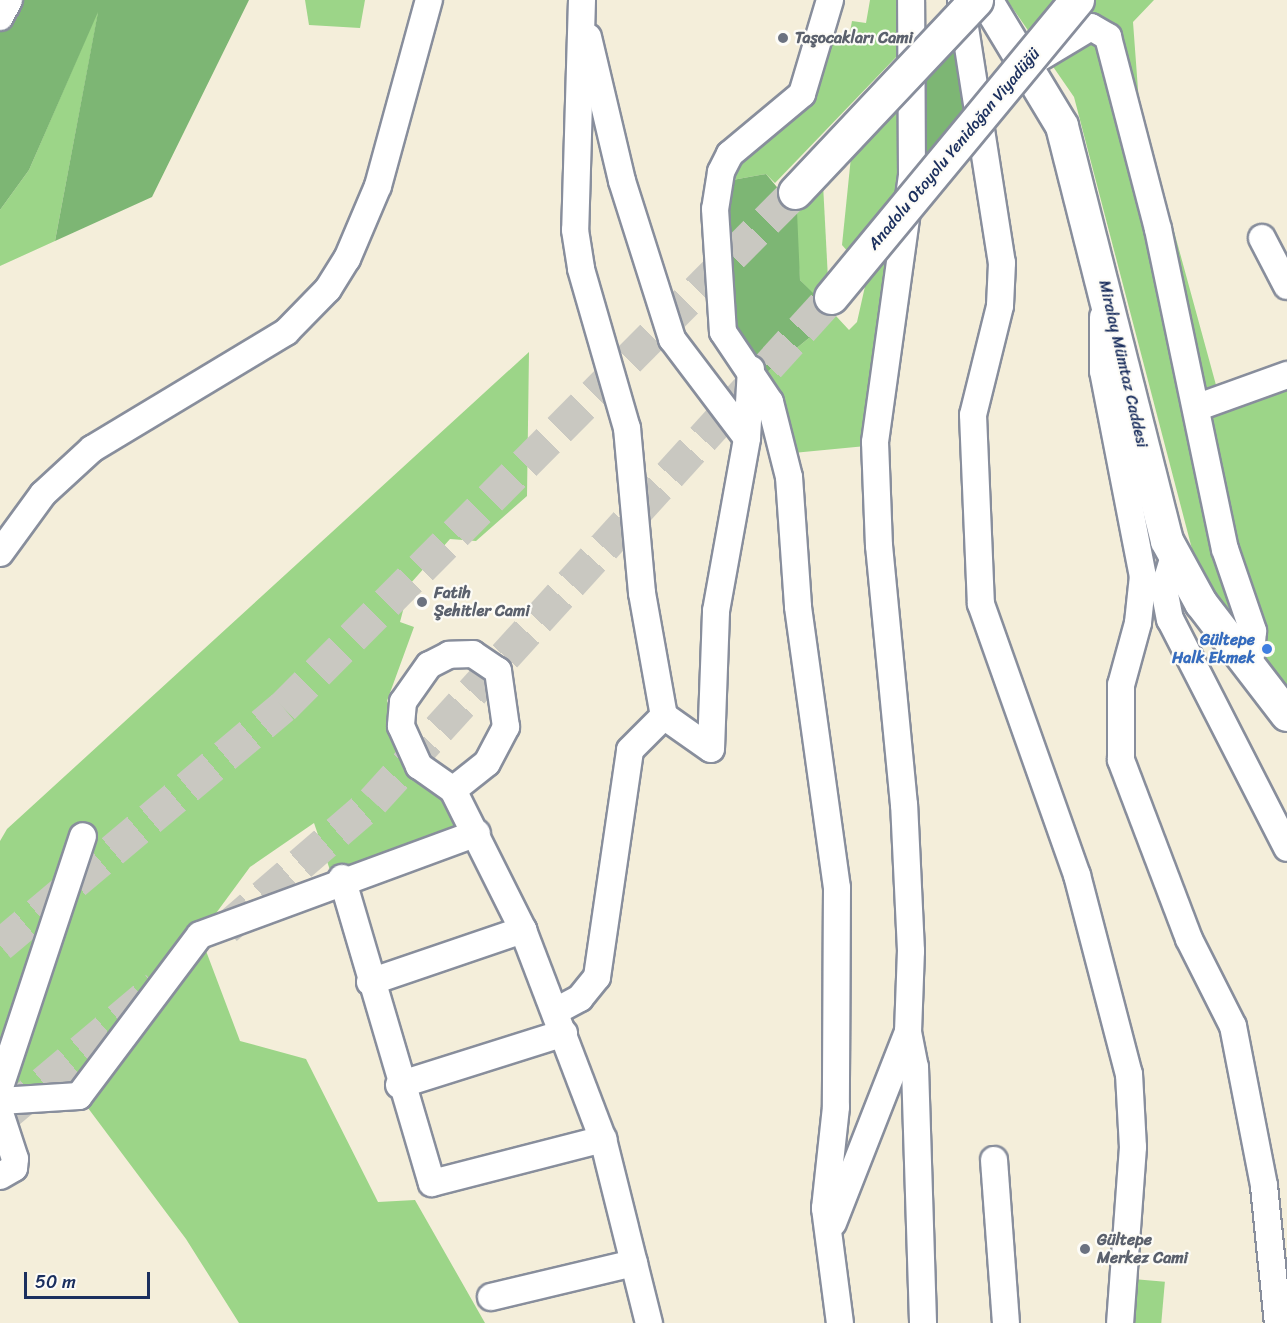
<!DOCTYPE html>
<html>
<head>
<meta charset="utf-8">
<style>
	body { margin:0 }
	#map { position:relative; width:1287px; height:1323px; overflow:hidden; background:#f4eeda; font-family:Sriracha,sans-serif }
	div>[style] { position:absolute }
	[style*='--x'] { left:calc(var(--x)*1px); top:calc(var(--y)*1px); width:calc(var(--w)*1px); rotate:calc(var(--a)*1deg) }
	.green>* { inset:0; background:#9cd588; transform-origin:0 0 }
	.forest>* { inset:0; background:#7db674 }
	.highway-tunnel>* { height:33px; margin-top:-16.5px; transform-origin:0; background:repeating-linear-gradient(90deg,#c9c8c1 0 33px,transparent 0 49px) }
	.roads { filter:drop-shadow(2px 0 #888e9c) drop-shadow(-2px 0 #888e9c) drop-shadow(0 2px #888e9c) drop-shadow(0 -2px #888e9c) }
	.minor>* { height:26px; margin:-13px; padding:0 13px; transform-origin:13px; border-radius:13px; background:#fff }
	.major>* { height:32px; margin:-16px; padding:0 16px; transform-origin:16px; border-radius:16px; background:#fff }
	.bridges { filter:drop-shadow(2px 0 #888e9c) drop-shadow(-2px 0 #888e9c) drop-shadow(0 2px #888e9c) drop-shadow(0 -2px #888e9c) }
	.highway-bridge>* { height:33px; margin:-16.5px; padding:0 16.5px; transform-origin:16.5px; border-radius:16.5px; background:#fff }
	.dots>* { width:16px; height:16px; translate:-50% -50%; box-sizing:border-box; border:3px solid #fdfcf7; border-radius:50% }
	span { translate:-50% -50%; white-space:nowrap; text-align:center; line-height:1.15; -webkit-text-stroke:4.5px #fdfcf7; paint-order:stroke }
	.worship-label { font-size:16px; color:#5b616d; font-weight:700 }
	.left { translate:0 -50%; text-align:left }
	.street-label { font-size:16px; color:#1b2f5e }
	.shop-label { font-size:16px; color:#366cbe; font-weight:700 }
	.right { translate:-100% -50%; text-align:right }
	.scale { position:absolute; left:24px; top:1272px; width:126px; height:27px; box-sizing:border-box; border:3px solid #1b2f5e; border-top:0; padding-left:8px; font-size:18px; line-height:21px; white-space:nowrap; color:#1b2f5e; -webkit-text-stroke:4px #fdfcf7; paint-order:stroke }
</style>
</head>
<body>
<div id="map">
	<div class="green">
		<div style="clip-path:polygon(305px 0,365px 0,360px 28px,309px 25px)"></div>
		<div style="clip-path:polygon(870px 0,901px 0,900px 53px,775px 183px,766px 174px,727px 181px,833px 34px,849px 37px,852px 21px,866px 23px)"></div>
		<div style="clip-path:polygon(1007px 0,1154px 0,1133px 22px,1139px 103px,1222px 407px,1287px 386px,1287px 689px,1227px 613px,1192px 549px,1074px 97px)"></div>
		<div style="clip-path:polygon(99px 8px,55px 241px,0 266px,0 210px,29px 170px)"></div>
		<div style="clip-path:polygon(898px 104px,899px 192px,849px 253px,842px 245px,852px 147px)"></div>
		<div style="clip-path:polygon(823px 184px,828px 279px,814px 295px,800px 280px,794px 207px)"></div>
		<div style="clip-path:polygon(895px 243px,875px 343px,866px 446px,793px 453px,778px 392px,766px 373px,836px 316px,849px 330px,857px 322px,868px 273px)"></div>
		<div style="clip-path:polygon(529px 352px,527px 496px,476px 541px,450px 539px,410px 584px,400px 622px,414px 627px,387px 701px,419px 774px,442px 797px,463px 832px,332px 876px,314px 823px,250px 867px,200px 935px,240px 1041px,306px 1059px,378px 1202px,415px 1200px,485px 1323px,239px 1323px,186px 1239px,79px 1096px,0 1101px,0 841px,7px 829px)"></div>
		<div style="left:1133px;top:1279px;width:32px;height:44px;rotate:5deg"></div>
	</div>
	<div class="forest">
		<div style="clip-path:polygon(0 0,249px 0,152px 197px,55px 241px,98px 12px,29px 170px,0 210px)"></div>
		<div style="clip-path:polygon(955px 45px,968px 115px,923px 164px,921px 80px)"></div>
		<div style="clip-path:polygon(766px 174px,797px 211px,800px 280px,836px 316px,766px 373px,732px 334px,727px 181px)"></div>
	</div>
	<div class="highway-tunnel">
		<div style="--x:226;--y:928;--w:194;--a:-40.8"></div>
		<div style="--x:373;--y:801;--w:681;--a:-47.74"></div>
		<div style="--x:0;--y:945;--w:370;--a:-40.1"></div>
		<div style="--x:283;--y:707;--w:726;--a:-45.17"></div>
		<div style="--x:6;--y:1114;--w:197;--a:-40.1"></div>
	</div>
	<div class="roads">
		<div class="minor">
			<div style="--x:582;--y:0;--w:230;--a:91.7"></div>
			<div style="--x:575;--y:230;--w:39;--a:81"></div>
			<div style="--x:581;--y:269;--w:166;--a:73.9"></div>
			<div style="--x:627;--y:428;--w:166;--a:84.8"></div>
			<div style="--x:642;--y:593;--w:125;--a:79.9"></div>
			<div style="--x:830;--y:0;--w:98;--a:106.6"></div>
			<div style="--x:802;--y:94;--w:94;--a:140.2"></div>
			<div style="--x:730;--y:154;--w:20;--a:117"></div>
			<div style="--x:721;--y:172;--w:37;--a:99"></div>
			<div style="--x:715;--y:209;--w:123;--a:86.3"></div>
			<div style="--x:723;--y:332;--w:84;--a:56.1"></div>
			<div style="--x:770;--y:402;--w:77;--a:75.8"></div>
			<div style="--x:789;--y:477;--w:130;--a:86"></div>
			<div style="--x:798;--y:607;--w:284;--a:82.1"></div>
			<div style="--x:837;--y:888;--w:219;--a:90.3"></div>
			<div style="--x:836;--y:1107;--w:102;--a:96.2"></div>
			<div style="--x:825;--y:1208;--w:116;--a:82.6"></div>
			<div style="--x:961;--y:2;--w:264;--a:81.1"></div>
			<div style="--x:1002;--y:263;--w:43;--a:92.7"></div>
			<div style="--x:1000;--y:306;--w:112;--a:103.9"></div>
			<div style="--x:973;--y:415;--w:189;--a:87.6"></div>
			<div style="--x:981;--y:604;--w:288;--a:70.5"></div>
			<div style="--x:1077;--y:875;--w:206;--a:75.4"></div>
			<div style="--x:1129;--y:1074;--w:73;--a:86.9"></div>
			<div style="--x:1133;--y:1147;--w:176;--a:94.2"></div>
			<div style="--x:0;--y:17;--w:19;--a:-62"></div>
			<div style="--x:588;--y:37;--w:148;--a:76.7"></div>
			<div style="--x:622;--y:181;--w:166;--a:72.4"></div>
			<div style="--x:672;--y:339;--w:124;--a:52.9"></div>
			<div style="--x:1034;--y:61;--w:66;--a:-30.8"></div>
			<div style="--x:1091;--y:27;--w:20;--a:30"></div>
			<div style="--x:1108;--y:37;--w:198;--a:75.4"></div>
			<div style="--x:1158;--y:229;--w:327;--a:78.2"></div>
			<div style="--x:1225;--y:549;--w:87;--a:71.1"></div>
			<div style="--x:1253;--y:631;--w:23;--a:95"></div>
			<div style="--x:1251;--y:654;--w:10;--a:127"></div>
			<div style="--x:1262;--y:238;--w:54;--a:62.5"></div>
			<div style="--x:1103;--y:317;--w:54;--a:90"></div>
			<div style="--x:1103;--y:371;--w:209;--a:79"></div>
			<div style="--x:1143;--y:576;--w:47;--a:96.1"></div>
			<div style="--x:1138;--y:623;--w:64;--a:105.3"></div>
			<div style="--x:1121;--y:685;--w:75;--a:90"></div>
			<div style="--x:1121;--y:760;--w:191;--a:69.2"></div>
			<div style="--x:1189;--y:939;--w:97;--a:63.2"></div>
			<div style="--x:1233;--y:1026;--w:163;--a:79"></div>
			<div style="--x:1264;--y:1186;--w:138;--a:84.2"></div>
			<div style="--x:1198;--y:407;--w:95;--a:-19.8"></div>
			<div style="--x:0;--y:553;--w:73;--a:-53.9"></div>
			<div style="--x:43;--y:494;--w:67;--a:-42.6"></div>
			<div style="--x:92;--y:449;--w:227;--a:-31.1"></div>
			<div style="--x:286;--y:332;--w:60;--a:-45.7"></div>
			<div style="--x:328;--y:289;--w:36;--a:-58"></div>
			<div style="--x:347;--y:259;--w:79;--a:-67"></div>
			<div style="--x:378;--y:186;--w:193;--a:-74.7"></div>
			<div style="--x:1174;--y:556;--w:34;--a:107"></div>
			<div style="--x:1164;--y:589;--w:31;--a:79"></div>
			<div style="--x:1170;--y:619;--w:257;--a:62.9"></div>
			<div style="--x:711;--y:749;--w:138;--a:-87.9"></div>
			<div style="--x:716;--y:611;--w:176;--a:-79.8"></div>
			<div style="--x:747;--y:438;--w:69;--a:-86.7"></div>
			<div style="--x:453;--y:790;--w:43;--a:-38.5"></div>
			<div style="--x:487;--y:763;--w:41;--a:-62.2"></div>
			<div style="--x:506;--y:727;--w:57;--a:-98.1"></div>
			<div style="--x:498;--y:671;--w:30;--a:-146"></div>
			<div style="--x:473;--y:654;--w:24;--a:178"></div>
			<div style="--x:449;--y:655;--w:22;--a:153"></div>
			<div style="--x:429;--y:665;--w:45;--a:125.1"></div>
			<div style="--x:403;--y:702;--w:24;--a:95"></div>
			<div style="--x:401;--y:726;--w:44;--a:65.8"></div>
			<div style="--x:419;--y:766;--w:42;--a:35.2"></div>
			<div style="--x:453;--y:790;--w:157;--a:63.4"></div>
			<div style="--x:523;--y:930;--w:224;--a:69.1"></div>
			<div style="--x:603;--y:1139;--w:190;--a:76"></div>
			<div style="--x:342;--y:878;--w:318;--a:73.6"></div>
			<div style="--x:432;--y:1183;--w:177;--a:-14.4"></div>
			<div style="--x:370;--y:982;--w:162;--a:-18.8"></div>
			<div style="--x:556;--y:1011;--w:27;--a:-28"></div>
			<div style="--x:580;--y:998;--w:27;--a:-51"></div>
			<div style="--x:597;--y:977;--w:229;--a:-81.7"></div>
			<div style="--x:630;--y:750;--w:48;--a:-45"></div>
			<div style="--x:664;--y:716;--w:57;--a:35.1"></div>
			<div style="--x:908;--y:1032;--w:36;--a:79"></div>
			<div style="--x:915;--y:1067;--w:256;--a:88.2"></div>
			<div style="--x:399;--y:1085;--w:173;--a:-17.5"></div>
			<div style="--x:0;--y:1087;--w:264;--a:-71.7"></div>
			<div style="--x:0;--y:1101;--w:79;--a:-3.6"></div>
			<div style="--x:79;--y:1096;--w:201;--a:-53.1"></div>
			<div style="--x:200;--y:935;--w:295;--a:-20.2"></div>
			<div style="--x:0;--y:1113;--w:48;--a:71.9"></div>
			<div style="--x:15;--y:1159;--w:9;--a:96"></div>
			<div style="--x:14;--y:1168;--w:16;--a:150"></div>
			<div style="--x:994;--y:1160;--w:163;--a:85.8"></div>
			<div style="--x:833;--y:1223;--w:205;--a:-68.6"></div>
			<div style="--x:908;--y:1032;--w:81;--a:-87.9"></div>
			<div style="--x:911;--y:951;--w:146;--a:-92.7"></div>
			<div style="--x:904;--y:805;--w:260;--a:-95.5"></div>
			<div style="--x:879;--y:546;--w:104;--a:-92.2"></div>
			<div style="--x:875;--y:442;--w:270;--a:-82.1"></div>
			<div style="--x:912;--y:175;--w:175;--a:-90.3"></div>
			<div style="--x:491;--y:1297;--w:147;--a:-13.4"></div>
		</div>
		<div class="major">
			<div style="--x:986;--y:0;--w:147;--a:58.9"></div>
			<div style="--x:1062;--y:126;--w:428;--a:75.8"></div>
			<div style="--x:1167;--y:541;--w:71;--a:61.3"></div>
			<div style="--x:1201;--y:603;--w:141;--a:52.5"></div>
		</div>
	</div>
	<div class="bridges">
		<div class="highway-bridge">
			<div style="--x:795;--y:192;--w:264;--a:-46.7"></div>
			<div style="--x:831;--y:297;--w:386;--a:-50.4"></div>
		</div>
	</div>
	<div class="dots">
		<div style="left:783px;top:38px;background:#6b7280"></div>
		<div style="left:422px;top:602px;background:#6b7280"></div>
		<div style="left:1267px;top:649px;background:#3f7fe0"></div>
		<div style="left:1085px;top:1249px;background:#6b7280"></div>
	</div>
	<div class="worship-label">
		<span class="left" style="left:795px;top:38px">Taşocakları Cami</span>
		<span class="left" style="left:434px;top:602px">Fatih<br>Şehitler Cami</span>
		<span class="left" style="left:1097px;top:1249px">Gültepe<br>Merkez Cami</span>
	</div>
	<div class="street-label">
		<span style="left:954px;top:149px;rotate:-50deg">Anadolu Otoyolu Yenidoğan Viyadüğü</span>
		<span style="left:1123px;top:364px;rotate:77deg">Miralay Mümtaz Caddesi</span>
	</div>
	<div class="shop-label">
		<span class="right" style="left:1255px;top:649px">Gültepe<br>Halk Ekmek</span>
	</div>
	<div class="scale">50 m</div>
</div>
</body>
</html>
